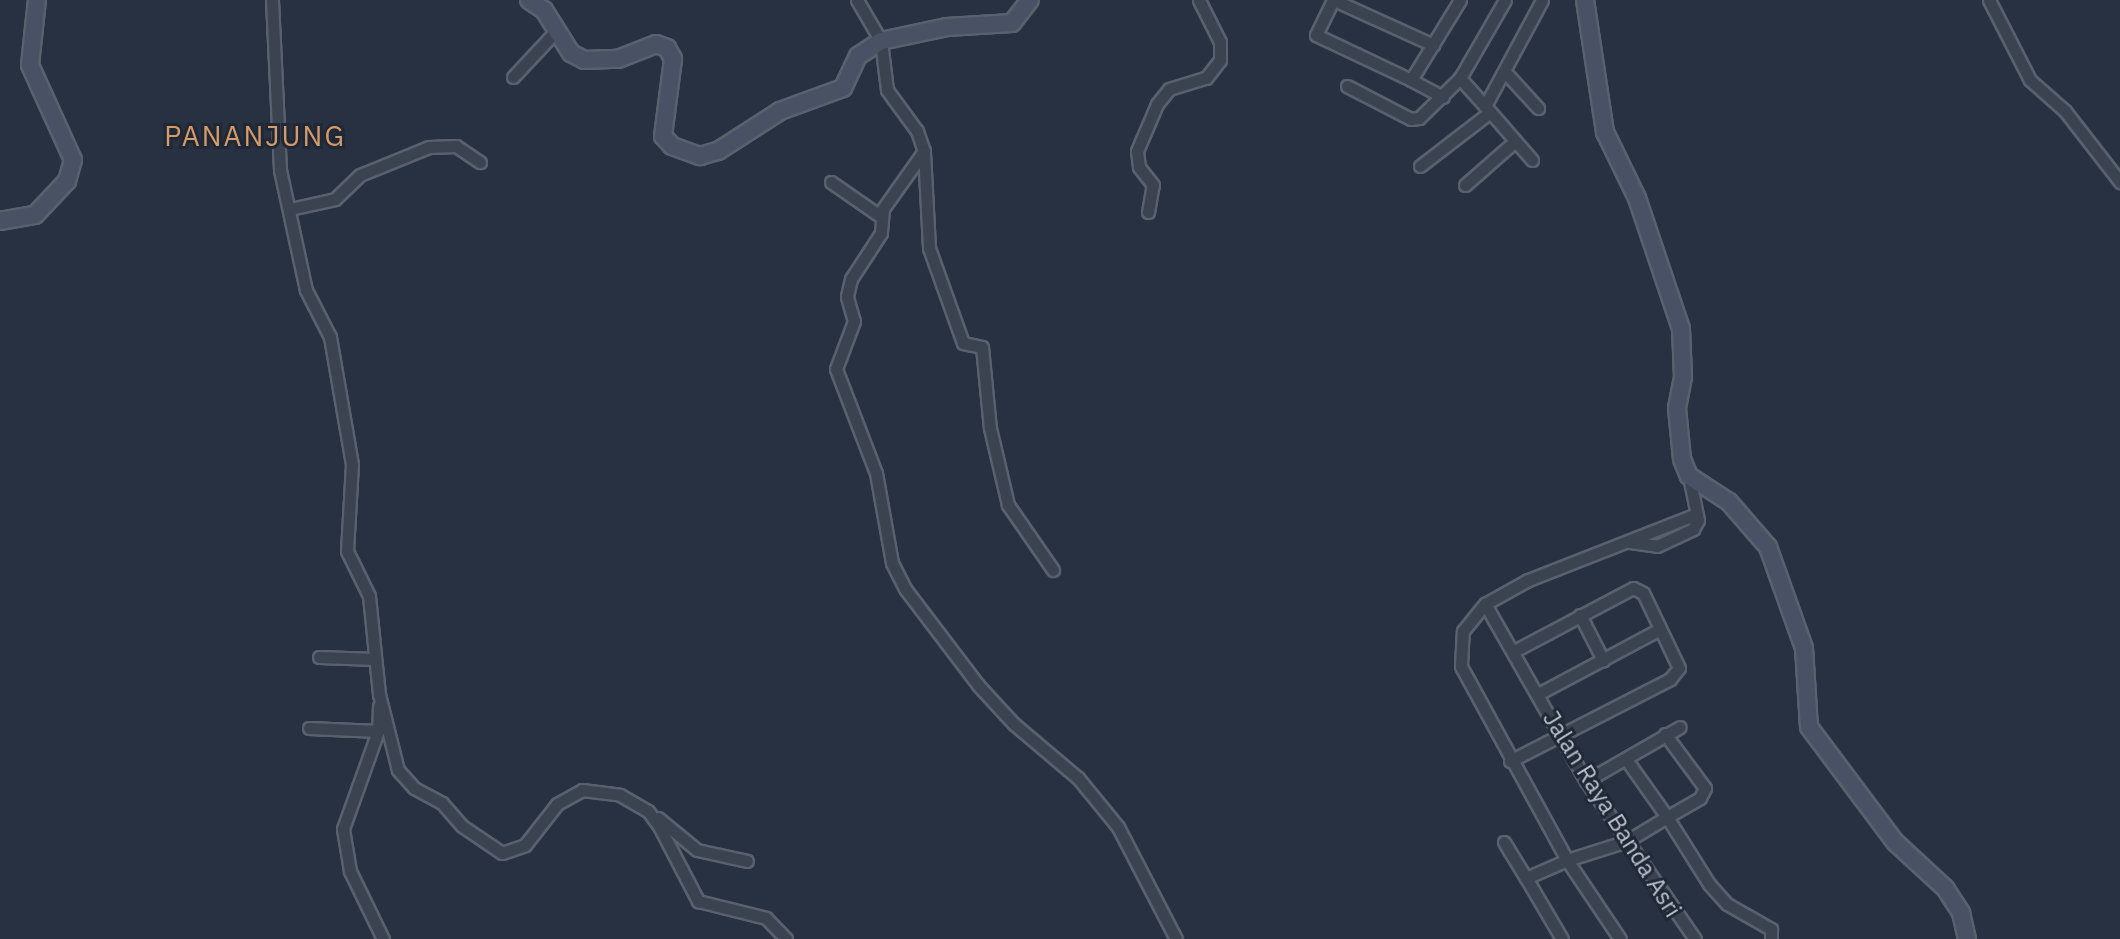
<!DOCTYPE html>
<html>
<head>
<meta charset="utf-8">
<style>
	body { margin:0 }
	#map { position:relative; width:2120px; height:939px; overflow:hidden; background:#273141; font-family:"IBM Plex Sans",sans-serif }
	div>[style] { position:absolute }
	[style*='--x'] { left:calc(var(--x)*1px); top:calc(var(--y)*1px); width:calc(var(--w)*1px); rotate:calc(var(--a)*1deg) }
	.roads { filter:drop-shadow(2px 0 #59616e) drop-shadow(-2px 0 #59616e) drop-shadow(0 2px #59616e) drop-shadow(0 -2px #59616e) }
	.street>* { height:11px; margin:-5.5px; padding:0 5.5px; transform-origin:5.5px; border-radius:5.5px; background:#3b4351 }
	.secondary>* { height:16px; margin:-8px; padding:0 8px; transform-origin:8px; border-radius:8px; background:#495264 }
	span { translate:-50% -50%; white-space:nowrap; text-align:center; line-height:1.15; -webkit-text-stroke:6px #202836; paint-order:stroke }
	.street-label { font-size:24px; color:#b8becb }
	.quarter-label { font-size:28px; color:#d49c6a; letter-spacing:2px }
</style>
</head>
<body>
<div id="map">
	<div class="roads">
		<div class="street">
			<div style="--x:272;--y:0;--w:170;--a:87.3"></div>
			<div style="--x:280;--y:170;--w:123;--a:77.8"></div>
			<div style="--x:306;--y:290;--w:53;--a:62.9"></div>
			<div style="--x:330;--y:337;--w:129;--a:80.2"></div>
			<div style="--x:352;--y:464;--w:87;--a:93.3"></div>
			<div style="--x:347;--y:551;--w:50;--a:63.9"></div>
			<div style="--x:369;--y:596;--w:99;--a:84.2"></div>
			<div style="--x:379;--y:694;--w:78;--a:76"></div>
			<div style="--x:398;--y:770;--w:24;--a:48"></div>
			<div style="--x:414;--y:788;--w:32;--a:28"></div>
			<div style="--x:442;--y:803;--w:30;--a:49"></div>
			<div style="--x:462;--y:826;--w:48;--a:34"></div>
			<div style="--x:502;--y:853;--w:24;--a:-19"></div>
			<div style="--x:525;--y:845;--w:52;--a:-52"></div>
			<div style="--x:557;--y:804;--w:29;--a:-29"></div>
			<div style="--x:582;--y:790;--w:38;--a:7"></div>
			<div style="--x:620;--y:795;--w:32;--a:30"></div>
			<div style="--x:648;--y:811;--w:19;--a:54"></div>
			<div style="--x:659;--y:826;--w:85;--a:62.5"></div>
			<div style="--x:698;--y:901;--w:70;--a:14"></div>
			<div style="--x:766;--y:918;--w:29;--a:46"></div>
			<div style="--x:857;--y:0;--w:48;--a:59.7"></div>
			<div style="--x:881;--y:41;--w:49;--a:83"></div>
			<div style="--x:887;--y:90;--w:51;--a:53.8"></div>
			<div style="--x:917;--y:131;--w:21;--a:71"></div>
			<div style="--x:924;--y:151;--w:71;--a:125.3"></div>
			<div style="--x:883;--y:209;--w:24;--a:95"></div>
			<div style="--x:881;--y:233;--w:55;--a:123.1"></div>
			<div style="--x:851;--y:279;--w:18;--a:103"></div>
			<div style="--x:847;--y:297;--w:25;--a:74"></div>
			<div style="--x:854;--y:321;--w:51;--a:110.6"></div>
			<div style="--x:836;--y:369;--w:111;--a:69"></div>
			<div style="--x:876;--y:473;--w:91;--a:79.9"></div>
			<div style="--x:892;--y:563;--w:30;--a:63"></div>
			<div style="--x:906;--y:590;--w:119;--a:52.8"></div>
			<div style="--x:978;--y:685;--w:53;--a:47.3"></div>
			<div style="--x:1014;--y:724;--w:84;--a:40.2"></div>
			<div style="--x:1078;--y:778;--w:63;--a:50.8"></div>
			<div style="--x:1118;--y:827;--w:126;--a:62.6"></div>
			<div style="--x:1333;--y:0;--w:39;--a:116"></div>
			<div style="--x:1316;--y:35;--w:105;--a:25.3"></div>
			<div style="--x:1411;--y:80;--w:94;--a:-58.5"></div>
			<div style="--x:1334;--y:0;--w:109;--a:24.4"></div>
			<div style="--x:1989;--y:0;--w:90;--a:62.9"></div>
			<div style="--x:2030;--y:80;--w:47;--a:41.5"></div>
			<div style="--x:2065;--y:111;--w:90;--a:52.2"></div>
			<div style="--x:1505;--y:72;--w:49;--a:47.5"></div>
			<div style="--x:513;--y:77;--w:62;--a:-47"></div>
			<div style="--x:1411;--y:80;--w:36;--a:28"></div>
			<div style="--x:1347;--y:86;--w:72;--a:27.3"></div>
			<div style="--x:1411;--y:119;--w:8;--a:-7"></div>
			<div style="--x:1419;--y:118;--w:57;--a:-44.3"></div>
			<div style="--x:1485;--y:106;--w:38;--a:-132"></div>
			<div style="--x:1460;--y:78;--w:90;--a:-60"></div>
			<div style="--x:924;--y:152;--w:96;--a:87"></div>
			<div style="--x:929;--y:248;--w:101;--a:70.3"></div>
			<div style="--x:963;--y:343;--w:19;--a:12"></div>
			<div style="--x:982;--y:347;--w:81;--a:84.4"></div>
			<div style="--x:990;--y:428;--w:79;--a:76.8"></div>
			<div style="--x:1008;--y:505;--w:79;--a:55.3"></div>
			<div style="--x:1532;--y:160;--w:72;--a:-131"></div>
			<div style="--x:1485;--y:106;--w:120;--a:-61.7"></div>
			<div style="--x:1420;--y:166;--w:88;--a:-37.6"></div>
			<div style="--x:831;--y:182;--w:60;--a:34.8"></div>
			<div style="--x:1465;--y:185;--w:67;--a:-41.3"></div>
			<div style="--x:290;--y:209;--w:46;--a:-12.5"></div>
			<div style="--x:335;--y:199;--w:35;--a:-44"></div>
			<div style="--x:360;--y:175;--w:74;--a:-22.1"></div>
			<div style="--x:429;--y:147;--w:27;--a:-2"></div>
			<div style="--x:456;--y:146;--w:29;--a:34"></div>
			<div style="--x:1148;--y:212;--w:27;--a:-80"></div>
			<div style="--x:1153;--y:185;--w:23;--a:-128"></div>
			<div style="--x:1139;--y:167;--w:16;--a:-97"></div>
			<div style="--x:1137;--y:151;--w:51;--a:-66.9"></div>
			<div style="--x:1157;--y:104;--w:19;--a:-51"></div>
			<div style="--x:1169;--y:89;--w:39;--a:-17"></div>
			<div style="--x:1206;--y:78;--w:23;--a:-52"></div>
			<div style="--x:1220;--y:60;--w:18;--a:-90"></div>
			<div style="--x:1220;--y:42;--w:47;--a:-116.6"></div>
			<div style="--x:1630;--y:542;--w:27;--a:8"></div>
			<div style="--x:1657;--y:546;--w:40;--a:-25"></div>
			<div style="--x:1693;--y:529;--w:10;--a:-61"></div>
			<div style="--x:1698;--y:520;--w:45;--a:-101.6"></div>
			<div style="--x:1485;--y:604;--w:204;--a:60.3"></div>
			<div style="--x:1586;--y:781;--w:192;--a:55.4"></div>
			<div style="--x:1580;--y:615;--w:51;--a:62.9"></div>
			<div style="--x:319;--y:657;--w:56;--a:2"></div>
			<div style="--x:1538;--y:694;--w:138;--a:-28"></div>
			<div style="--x:379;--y:706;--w:25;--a:92"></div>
			<div style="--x:378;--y:731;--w:104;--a:109.7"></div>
			<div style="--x:343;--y:829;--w:43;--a:80.5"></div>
			<div style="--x:350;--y:871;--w:76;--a:64.1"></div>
			<div style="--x:309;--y:728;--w:69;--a:2.5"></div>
			<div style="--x:1665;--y:734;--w:67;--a:53.5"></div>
			<div style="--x:1705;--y:788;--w:11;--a:117"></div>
			<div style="--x:1700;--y:798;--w:38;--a:150"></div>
			<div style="--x:1667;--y:817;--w:79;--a:57.9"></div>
			<div style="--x:1709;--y:884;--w:27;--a:48"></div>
			<div style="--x:1727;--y:904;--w:51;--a:29.6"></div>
			<div style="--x:1771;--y:929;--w:10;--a:90"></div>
			<div style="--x:1510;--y:761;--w:180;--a:-27.1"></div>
			<div style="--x:1670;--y:679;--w:14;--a:-51"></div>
			<div style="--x:1679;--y:668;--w:83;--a:-115.6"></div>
			<div style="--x:1643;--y:593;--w:11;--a:-153"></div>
			<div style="--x:1633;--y:588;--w:132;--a:152.1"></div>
			<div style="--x:1586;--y:781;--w:108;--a:-29.9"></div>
			<div style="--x:658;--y:818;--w:50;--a:39.4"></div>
			<div style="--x:697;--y:850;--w:51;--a:12.4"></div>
			<div style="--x:1504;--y:842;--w:42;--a:58.6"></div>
			<div style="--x:1562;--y:939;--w:71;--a:-120.5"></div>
			<div style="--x:1526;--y:878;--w:45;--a:-23.7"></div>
			<div style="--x:1567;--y:860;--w:221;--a:-118.7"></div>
			<div style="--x:1461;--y:666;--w:35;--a:-87"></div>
			<div style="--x:1463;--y:631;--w:35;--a:-51"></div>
			<div style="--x:1485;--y:604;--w:49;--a:-29.2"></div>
			<div style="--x:1528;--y:580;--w:180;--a:-21.4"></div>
			<div style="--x:1620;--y:939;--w:95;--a:-123.9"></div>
			<div style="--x:1567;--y:860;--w:63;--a:-17.6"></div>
			<div style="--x:1627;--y:841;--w:47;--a:-31"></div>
			<div style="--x:1667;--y:817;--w:71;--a:-125.3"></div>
		</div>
		<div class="secondary">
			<div style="--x:529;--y:0;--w:18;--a:34"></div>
			<div style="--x:544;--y:10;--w:51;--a:57.9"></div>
			<div style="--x:571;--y:53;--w:15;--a:28"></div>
			<div style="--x:584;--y:60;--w:34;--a:-2"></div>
			<div style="--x:618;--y:59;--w:41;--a:-21.5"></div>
			<div style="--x:656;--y:44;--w:12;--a:20"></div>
			<div style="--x:667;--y:48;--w:13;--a:61"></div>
			<div style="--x:673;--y:59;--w:78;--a:97.4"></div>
			<div style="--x:663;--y:136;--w:13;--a:48"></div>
			<div style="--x:672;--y:146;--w:30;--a:20"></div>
			<div style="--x:700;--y:156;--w:19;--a:-16"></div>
			<div style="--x:718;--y:151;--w:74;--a:-32.8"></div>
			<div style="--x:780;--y:111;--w:67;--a:-20.1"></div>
			<div style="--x:843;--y:88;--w:35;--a:-65"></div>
			<div style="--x:858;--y:56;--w:27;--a:-33"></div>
			<div style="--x:881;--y:41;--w:67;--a:-12"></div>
			<div style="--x:947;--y:27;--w:65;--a:-3.5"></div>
			<div style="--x:1012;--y:23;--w:29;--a:-52"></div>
			<div style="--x:1585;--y:0;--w:134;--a:81.4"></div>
			<div style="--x:1605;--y:132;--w:73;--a:64.1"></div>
			<div style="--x:1637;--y:198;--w:138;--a:71.4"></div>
			<div style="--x:1681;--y:329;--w:48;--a:87.6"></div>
			<div style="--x:1683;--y:377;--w:32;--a:101"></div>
			<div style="--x:1677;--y:408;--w:51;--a:84.4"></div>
			<div style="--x:1682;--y:459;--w:18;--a:68"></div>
			<div style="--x:1689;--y:476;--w:48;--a:33"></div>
			<div style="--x:1729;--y:502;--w:60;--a:49.1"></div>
			<div style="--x:1768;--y:547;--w:107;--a:70.4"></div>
			<div style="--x:1804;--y:648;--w:79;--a:86.4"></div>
			<div style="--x:1809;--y:727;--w:144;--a:53.2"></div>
			<div style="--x:1895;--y:842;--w:68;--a:42.6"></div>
			<div style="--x:1945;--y:888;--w:30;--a:57"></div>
			<div style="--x:1961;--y:913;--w:27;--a:77"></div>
			<div style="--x:0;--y:221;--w:36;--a:-10"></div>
			<div style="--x:35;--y:215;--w:47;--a:-46.7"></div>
			<div style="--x:67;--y:181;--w:22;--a:-74"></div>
			<div style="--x:73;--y:160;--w:104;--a:-114.4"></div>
			<div style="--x:30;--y:65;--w:65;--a:-83.9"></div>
		</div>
	</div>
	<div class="street-label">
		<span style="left:1612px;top:814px;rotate:58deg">Jalan Raya Banda Asri</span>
	</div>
	<div class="quarter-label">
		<span style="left:255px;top:136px">PANANJUNG</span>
	</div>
</div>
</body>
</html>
